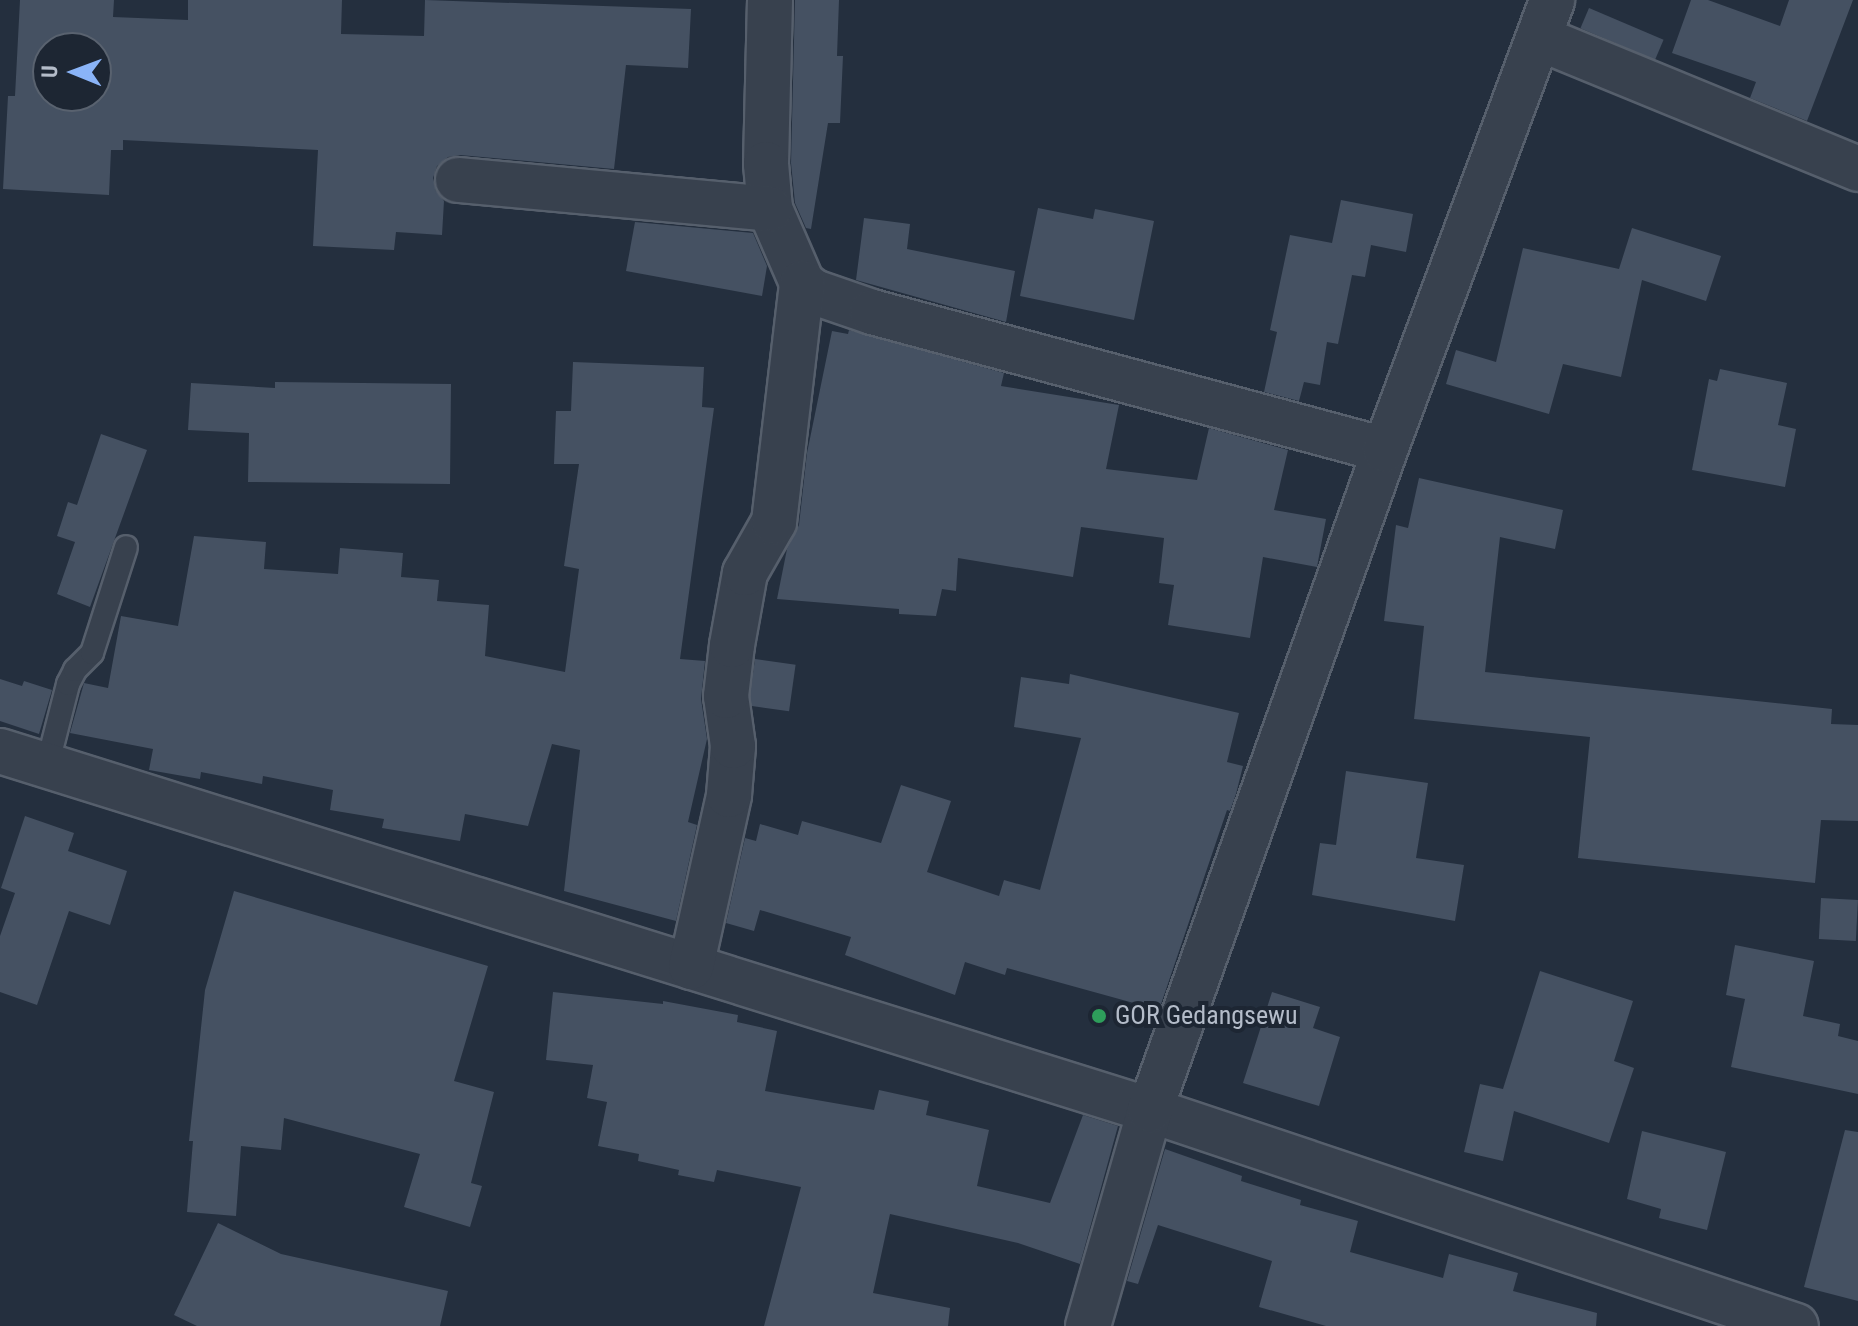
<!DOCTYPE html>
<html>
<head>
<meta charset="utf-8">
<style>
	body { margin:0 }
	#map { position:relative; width:1858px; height:1326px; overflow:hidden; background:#242f3e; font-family:"Roboto Condensed",sans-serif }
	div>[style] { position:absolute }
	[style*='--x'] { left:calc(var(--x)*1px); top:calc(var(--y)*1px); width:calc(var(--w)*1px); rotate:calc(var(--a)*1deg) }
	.building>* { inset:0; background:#455162; transform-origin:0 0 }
	.roads { filter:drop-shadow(2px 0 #565f6c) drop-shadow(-2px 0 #565f6c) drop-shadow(0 2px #565f6c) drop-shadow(0 -2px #565f6c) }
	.service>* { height:22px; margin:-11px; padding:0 11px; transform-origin:11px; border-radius:11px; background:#38414e }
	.minor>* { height:44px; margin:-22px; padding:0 22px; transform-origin:22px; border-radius:22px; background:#38414e }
	.dots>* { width:22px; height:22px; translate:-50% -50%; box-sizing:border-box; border:4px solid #1d2633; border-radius:50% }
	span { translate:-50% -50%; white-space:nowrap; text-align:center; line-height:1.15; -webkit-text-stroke:8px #1d2633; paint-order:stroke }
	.poi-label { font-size:26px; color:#b4bcc9 }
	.left { translate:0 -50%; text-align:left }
	.north { position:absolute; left:32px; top:32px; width:80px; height:80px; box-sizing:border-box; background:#1d2633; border:2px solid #59626f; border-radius:50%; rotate:271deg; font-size:22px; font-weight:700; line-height:32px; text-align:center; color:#b4bcc9 }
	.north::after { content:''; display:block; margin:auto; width:28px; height:36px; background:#8ab4f8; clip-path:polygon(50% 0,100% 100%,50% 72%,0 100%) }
</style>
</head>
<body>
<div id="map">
	<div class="building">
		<div style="clip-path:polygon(evenodd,20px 0,114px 0,113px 17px,188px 20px,188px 0,342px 0,341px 34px,424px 36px,425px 0,691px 9px,688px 68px,626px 65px,614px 169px,460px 155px,448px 157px,437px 166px,433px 178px,436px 191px,444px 201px,442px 235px,396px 232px,394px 250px,313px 246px,318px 150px,123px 140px,123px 150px,111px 150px,109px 195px,3px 189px,8px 96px,15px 96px,20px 0,48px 48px,96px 48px,96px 96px,48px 96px,48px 48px)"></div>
		<div style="clip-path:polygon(795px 0,839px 0,837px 56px,843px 56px,840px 123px,828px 123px,811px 229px,806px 228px,795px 203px,791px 163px)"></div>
		<div style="clip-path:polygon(1691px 0,1708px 0,1780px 26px,1789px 0,1853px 0,1807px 121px,1750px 98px,1756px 82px,1672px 53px)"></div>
		<div style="left:1589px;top:8px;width:81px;height:22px;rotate:23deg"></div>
		<div style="clip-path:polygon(1341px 200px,1413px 214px,1406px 252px,1371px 245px,1365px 277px,1352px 275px,1338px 344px,1327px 342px,1320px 385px,1304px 382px,1299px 401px,1264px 392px,1277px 332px,1270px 330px,1290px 235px,1332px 243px)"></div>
		<div style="clip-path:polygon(1038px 208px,1093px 219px,1095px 209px,1154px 221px,1134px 320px,1020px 296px)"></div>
		<div style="clip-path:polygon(864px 218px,910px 224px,907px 249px,1015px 271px,1006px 322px,856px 280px)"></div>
		<div style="clip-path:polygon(635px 222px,753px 233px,767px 266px,762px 296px,626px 271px)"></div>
		<div style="clip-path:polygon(1632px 228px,1721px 256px,1706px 301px,1642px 280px,1621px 377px,1563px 364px,1549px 414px,1446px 384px,1456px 350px,1496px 362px,1523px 248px,1619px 269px)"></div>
		<div style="clip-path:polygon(849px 330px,1004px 373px,1001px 386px,1119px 405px,1106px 469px,1197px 480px,1209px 428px,1288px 450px,1274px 510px,1326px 519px,1317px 567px,1263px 557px,1250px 638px,1168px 625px,1174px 585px,1159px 583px,1164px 538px,1081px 527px,1073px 577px,958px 558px,956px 591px,942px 589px,936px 616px,899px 614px,899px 609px,777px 599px,787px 549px,799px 525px,807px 453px,832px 331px,848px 334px)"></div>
		<div style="clip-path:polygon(573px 362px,704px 367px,702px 407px,714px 408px,680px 659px,705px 661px,701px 699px,707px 739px,688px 822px,697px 825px,676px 921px,564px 891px,580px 750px,552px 744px,528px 826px,465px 814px,460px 841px,382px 828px,384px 819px,330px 810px,333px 790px,263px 776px,262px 784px,201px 772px,200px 779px,149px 770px,153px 749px,70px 733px,84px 683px,108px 688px,121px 616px,178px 626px,194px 536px,266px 542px,264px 569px,338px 574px,340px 548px,403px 553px,401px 577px,439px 580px,437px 601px,489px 605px,485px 656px,565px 672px,579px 569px,564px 566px,579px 464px,554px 464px,556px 411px,571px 411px)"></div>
		<div style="clip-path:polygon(1720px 369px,1787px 383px,1778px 425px,1796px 429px,1785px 487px,1692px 470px,1709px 379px,1717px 381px)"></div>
		<div style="clip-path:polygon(275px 382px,451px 384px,450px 484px,248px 482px,249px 433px,188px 430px,191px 383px,275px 388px)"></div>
		<div style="clip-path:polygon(101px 434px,147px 450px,90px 607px,57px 594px,75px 542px,57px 536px,68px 502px,77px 505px)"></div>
		<div style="clip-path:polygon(1419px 478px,1563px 510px,1555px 549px,1500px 537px,1485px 672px,1832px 709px,1831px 724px,1858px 725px,1858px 821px,1821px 820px,1815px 883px,1578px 858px,1590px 737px,1414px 719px,1424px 626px,1384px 621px,1396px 525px,1408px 528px)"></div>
		<div style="left:755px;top:659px;width:41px;height:47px;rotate:8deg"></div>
		<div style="clip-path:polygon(1070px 674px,1239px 713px,1227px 762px,1243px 766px,1236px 794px,1230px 811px,1227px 810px,1159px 1010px,1007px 968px,1005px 975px,965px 962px,955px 995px,845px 955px,851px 937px,760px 910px,754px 931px,726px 923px,745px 838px,756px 841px,760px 824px,798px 835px,802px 821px,881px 843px,901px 785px,951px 801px,927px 872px,999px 896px,1004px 880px,1040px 890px,1081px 738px,1014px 727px,1021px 677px,1069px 684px)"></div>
		<div style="clip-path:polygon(0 679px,22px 686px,24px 681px,52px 690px,39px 734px,0 721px)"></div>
		<div style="clip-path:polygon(1346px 771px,1428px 783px,1416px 858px,1464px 865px,1455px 921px,1312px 895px,1320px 843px,1336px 845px)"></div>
		<div style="clip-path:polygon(25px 816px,74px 833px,68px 851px,127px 871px,110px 925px,69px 911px,37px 1005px,0 992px,0 936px,15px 893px,1px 888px)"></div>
		<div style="clip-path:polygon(234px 891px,488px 966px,454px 1081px,494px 1092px,471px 1183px,482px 1186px,470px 1227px,404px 1207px,420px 1154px,284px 1118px,281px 1150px,241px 1146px,236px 1216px,187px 1212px,193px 1141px,189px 1141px,205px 990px)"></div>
		<div style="left:1821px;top:898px;width:37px;height:41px;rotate:3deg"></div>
		<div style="clip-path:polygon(1735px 945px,1814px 961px,1803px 1016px,1840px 1024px,1838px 1036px,1858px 1041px,1858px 1094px,1731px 1067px,1745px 999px,1726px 995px)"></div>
		<div style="clip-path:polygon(1540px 971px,1633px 1001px,1614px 1061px,1634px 1068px,1609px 1143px,1514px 1111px,1503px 1161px,1464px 1152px,1480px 1084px,1503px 1089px)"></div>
		<div style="clip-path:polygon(553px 992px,663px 1004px,663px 1001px,738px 1015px,737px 1022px,777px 1031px,765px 1091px,874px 1110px,879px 1090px,929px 1101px,926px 1115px,989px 1130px,977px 1186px,1050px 1203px,1083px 1115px,1118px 1126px,1080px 1264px,1018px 1243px,890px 1214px,873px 1293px,950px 1308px,948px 1326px,764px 1326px,801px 1187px,717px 1170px,714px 1182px,678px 1175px,679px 1170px,638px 1161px,639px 1154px,598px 1146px,607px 1102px,587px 1098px,593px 1065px,546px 1060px)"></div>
		<div style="clip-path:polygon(1272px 992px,1320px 1007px,1313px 1028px,1340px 1037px,1319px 1106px,1243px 1083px)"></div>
		<div style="clip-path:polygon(1845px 1130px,1858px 1132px,1858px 1301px,1804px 1287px)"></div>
		<div style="clip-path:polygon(1642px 1131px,1726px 1152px,1707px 1230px,1659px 1218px,1661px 1209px,1627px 1199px)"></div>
		<div style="clip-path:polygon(1165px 1149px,1242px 1176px,1241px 1181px,1301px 1200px,1300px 1205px,1358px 1221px,1350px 1252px,1443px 1278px,1449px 1254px,1518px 1273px,1513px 1291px,1597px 1313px,1596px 1326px,1326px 1326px,1259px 1307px,1272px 1261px,1158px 1225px,1138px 1284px,1127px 1281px)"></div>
		<div style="clip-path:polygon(218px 1223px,281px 1254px,448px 1291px,440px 1326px,197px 1326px,174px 1315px)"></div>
	</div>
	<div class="roads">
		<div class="service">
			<div style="--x:47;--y:766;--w:85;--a:-75.6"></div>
			<div style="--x:68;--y:684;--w:16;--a:-63"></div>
			<div style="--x:75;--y:670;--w:24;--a:-45"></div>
			<div style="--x:92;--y:653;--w:111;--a:-72.2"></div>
		</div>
		<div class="minor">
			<div style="--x:770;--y:0;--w:164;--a:91.4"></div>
			<div style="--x:766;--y:164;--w:45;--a:84.9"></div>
			<div style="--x:770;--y:209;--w:81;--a:66.6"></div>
			<div style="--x:802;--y:283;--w:15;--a:37"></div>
			<div style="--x:814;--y:292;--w:61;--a:19"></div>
			<div style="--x:872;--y:312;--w:531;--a:15.06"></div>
			<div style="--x:1539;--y:38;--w:345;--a:22.3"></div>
			<div style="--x:458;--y:180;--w:313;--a:5.3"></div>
			<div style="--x:0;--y:751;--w:1205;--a:17.34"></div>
			<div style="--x:1150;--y:1110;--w:681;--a:18.49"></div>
			<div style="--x:691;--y:967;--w:176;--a:-77.5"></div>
			<div style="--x:729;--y:795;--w:49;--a:-85.3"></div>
			<div style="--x:733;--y:746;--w:50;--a:-98"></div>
			<div style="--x:726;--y:696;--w:51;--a:-83.3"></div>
			<div style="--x:732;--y:645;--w:73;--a:-79.8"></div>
			<div style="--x:745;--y:573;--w:59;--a:-60.4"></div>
			<div style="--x:774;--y:522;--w:241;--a:-83.3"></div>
			<div style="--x:1088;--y:1326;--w:225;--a:-74"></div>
			<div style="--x:1150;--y:1110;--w:701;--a:-70.4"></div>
			<div style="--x:1385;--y:450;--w:480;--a:-69.6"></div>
		</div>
	</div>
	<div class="dots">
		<div style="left:1099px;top:1016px;background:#2e9e5b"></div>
	</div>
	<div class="poi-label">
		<span class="left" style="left:1115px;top:1016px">GOR Gedangsewu</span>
	</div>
	<div class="north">U</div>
</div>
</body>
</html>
